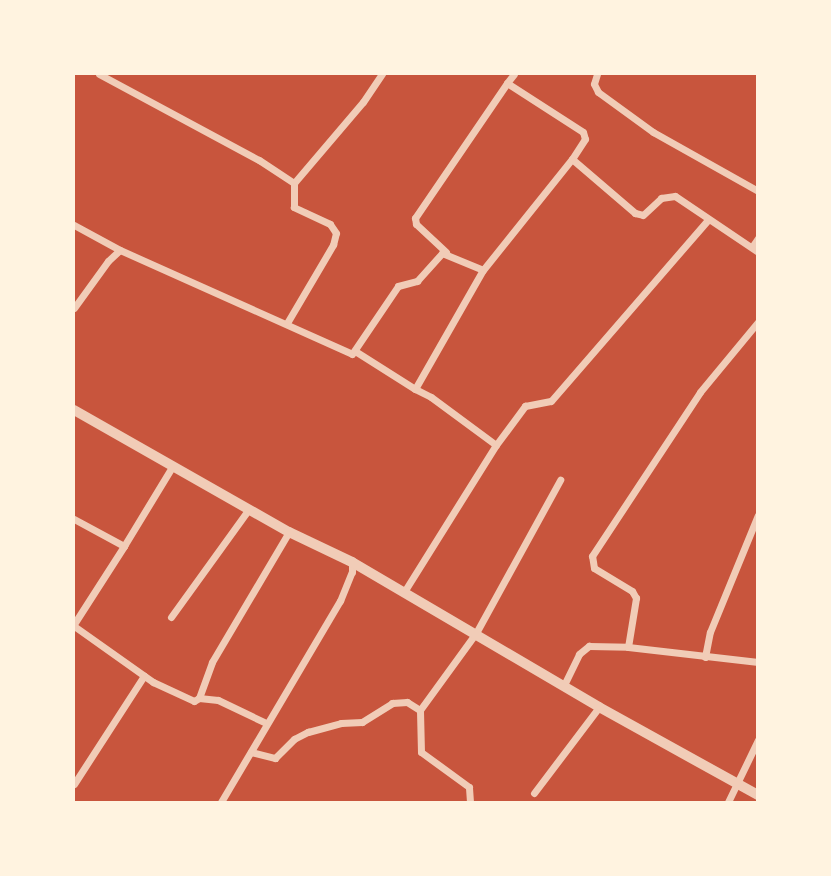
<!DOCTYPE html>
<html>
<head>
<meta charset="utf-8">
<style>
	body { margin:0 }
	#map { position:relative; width:831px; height:876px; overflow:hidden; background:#c8553d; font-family:Commissioner,sans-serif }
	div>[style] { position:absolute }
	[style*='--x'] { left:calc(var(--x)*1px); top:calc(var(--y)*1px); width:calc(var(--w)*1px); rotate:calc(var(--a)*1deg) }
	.minor>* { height:7px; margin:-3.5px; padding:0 3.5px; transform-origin:3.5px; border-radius:3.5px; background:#f1ccb7 }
	.tertiary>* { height:10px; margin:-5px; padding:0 5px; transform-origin:5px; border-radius:5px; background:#f1ccb7 }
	span { translate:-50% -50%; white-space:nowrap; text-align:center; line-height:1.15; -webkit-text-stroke:5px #fff3e0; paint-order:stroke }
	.frame { position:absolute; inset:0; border:75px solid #fff3e0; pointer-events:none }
</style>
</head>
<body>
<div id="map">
	<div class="minor">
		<div style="--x:99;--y:74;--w:182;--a:28.3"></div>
		<div style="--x:259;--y:160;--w:42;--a:33.3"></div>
		<div style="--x:514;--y:74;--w:11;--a:128"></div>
		<div style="--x:507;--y:83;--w:90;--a:32.8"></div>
		<div style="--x:583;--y:132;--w:7;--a:74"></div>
		<div style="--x:585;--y:139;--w:24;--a:123"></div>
		<div style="--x:572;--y:159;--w:83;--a:40.6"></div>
		<div style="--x:635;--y:213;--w:8;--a:14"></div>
		<div style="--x:643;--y:215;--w:25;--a:-43"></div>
		<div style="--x:661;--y:198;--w:14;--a:-8"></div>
		<div style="--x:675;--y:196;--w:100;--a:34"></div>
		<div style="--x:597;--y:74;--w:10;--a:107"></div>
		<div style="--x:594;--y:84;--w:9;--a:63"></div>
		<div style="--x:598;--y:92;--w:68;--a:36"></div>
		<div style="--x:653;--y:132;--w:120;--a:29.3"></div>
		<div style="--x:74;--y:225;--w:52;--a:28.5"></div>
		<div style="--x:752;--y:247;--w:11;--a:-56"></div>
		<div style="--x:446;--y:252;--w:41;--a:-137"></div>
		<div style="--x:416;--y:224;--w:6;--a:-99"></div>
		<div style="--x:415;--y:218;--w:163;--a:-55.7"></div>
		<div style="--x:74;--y:308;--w:58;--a:-54.1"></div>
		<div style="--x:108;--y:261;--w:16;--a:-43"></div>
		<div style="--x:120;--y:250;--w:254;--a:24.1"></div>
		<div style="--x:352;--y:354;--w:82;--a:-55.9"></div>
		<div style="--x:398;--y:286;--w:20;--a:-15"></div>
		<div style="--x:417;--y:281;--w:38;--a:-48"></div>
		<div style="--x:442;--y:253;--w:44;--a:22.5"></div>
		<div style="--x:483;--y:270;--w:142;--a:-51.3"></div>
		<div style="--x:287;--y:323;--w:91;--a:-59.5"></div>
		<div style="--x:333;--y:245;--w:12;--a:-76"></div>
		<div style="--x:336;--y:233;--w:11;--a:-124"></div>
		<div style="--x:330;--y:224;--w:40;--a:-155"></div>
		<div style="--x:294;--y:207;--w:24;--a:-90"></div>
		<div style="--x:294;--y:183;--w:106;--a:-49.6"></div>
		<div style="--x:363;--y:102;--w:34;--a:-56"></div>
		<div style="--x:355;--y:351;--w:71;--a:32.3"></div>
		<div style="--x:496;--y:445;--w:49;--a:-53.4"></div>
		<div style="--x:525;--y:406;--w:26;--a:-11"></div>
		<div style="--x:551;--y:401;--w:240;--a:-49.1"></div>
		<div style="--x:74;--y:519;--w:57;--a:28.4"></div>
		<div style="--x:124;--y:546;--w:92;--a:-58.7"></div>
		<div style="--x:404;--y:592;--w:173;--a:-58"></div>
		<div style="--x:496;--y:445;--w:81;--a:-143.6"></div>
		<div style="--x:431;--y:397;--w:18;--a:-153"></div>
		<div style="--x:415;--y:389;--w:137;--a:-60.3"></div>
		<div style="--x:171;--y:617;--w:133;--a:-54.2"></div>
		<div style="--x:74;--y:624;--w:93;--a:-57.3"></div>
		<div style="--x:74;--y:626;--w:97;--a:35.3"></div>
		<div style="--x:153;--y:682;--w:45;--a:24.9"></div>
		<div style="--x:194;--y:701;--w:6;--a:-31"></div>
		<div style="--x:199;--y:698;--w:38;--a:-70"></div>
		<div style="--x:212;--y:662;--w:151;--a:-59.4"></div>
		<div style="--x:628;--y:647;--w:50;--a:-80.7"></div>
		<div style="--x:636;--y:598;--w:8;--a:-120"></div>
		<div style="--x:632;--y:591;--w:44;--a:-148.8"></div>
		<div style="--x:594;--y:568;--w:12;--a:-99"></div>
		<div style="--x:592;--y:556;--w:196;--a:-56.6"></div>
		<div style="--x:700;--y:392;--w:91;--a:-50.4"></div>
		<div style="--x:705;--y:657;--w:25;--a:-79"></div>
		<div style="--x:710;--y:632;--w:126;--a:-67.7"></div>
		<div style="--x:564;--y:685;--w:34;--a:-64"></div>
		<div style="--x:579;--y:654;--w:13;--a:-39"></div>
		<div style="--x:589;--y:646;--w:39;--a:1"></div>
		<div style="--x:628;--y:647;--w:131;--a:6.6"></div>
		<div style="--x:199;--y:698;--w:19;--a:6"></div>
		<div style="--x:218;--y:700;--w:53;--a:25.6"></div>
		<div style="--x:251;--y:752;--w:25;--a:14"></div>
		<div style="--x:275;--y:758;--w:27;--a:-45"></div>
		<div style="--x:294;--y:739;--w:16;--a:-27"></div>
		<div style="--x:308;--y:732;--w:34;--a:-15"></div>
		<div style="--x:341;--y:723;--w:21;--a:-3"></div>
		<div style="--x:362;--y:722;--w:36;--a:-32"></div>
		<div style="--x:392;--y:703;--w:15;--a:-4"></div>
		<div style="--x:407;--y:702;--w:15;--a:32"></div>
		<div style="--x:74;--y:784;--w:129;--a:-57.1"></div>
		<div style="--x:534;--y:793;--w:108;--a:-52.9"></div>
		<div style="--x:221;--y:802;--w:234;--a:-59.4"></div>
		<div style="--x:340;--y:601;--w:31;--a:-68"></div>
		<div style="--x:352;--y:572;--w:10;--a:-90"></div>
		<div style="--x:470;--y:802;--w:15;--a:-94"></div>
		<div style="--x:469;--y:787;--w:59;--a:-143.9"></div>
		<div style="--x:421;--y:752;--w:42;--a:-91.4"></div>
		<div style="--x:420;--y:710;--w:95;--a:-54"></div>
		<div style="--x:476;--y:633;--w:175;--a:-61.2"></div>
		<div style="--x:728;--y:802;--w:69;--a:-64.2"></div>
	</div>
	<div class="tertiary">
		<div style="--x:74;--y:410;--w:247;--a:29.6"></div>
		<div style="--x:289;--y:532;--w:70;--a:25.5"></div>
		<div style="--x:352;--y:562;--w:286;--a:30.4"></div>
		<div style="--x:599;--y:707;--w:182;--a:29"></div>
	</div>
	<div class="frame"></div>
</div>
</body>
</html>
